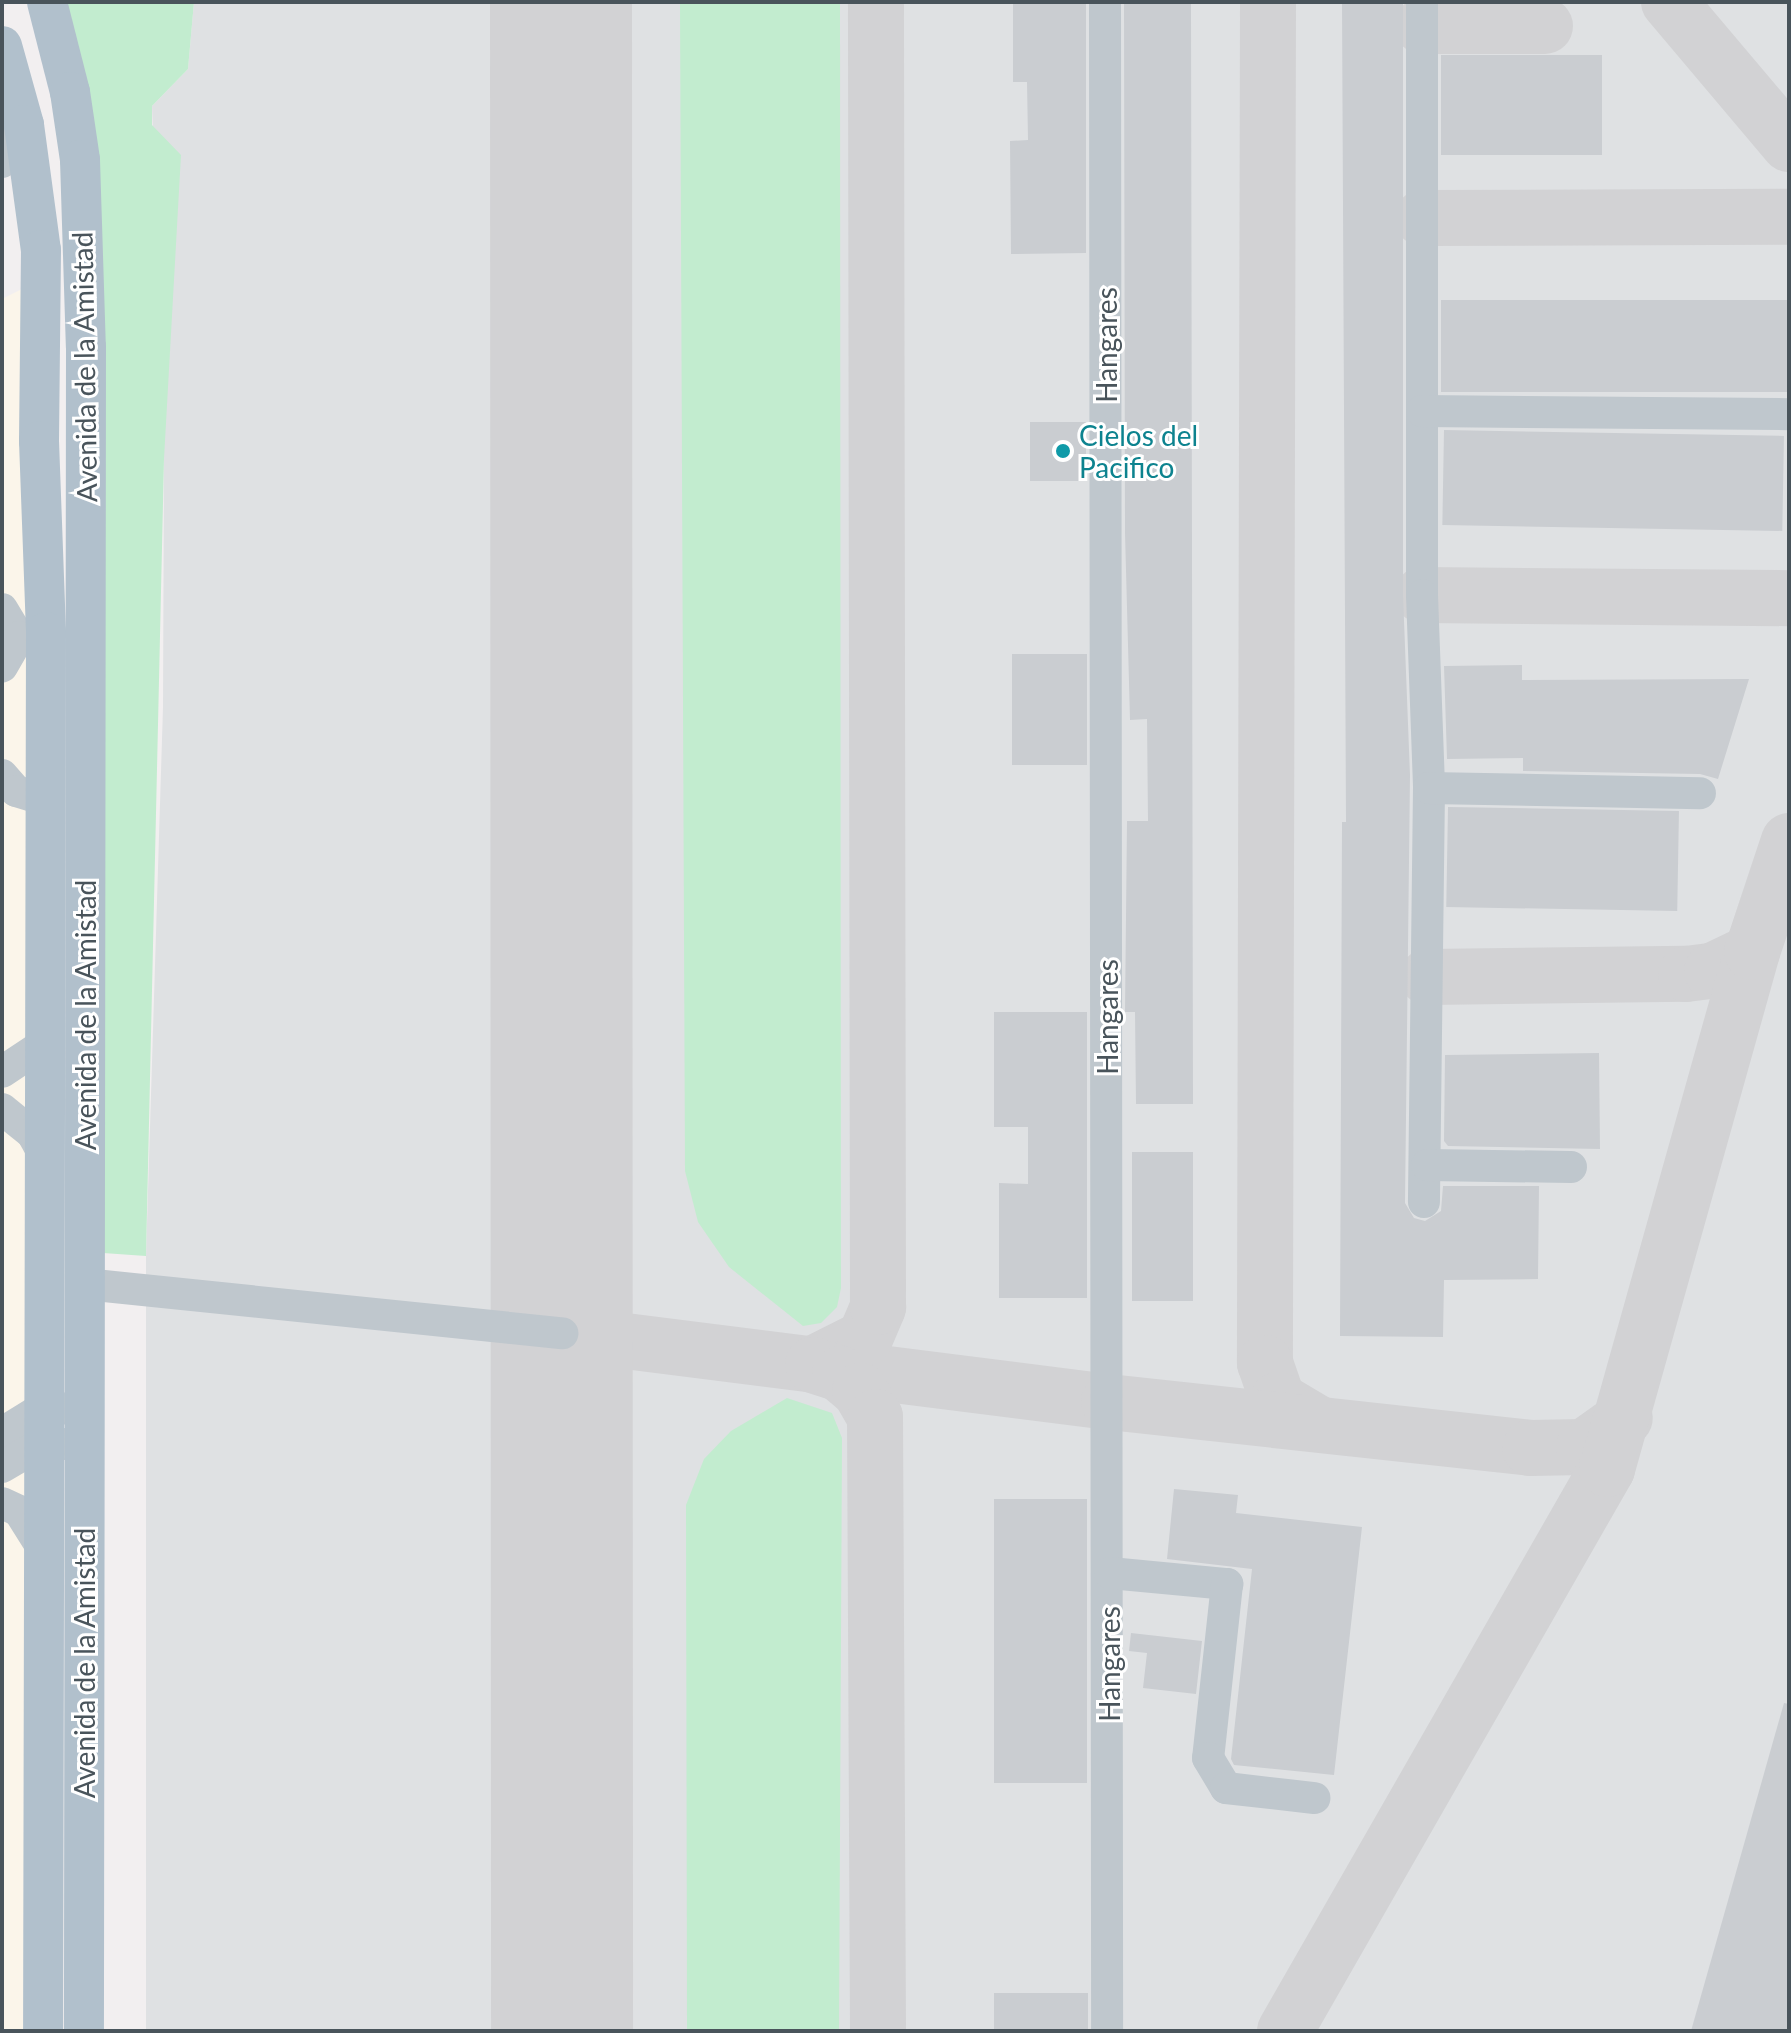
<!DOCTYPE html>
<html>
<head>
<meta charset="utf-8">
<style>
	body { margin:0 }
	#map { position:relative; width:1791px; height:2033px; overflow:hidden; background:#f2eff0; font-family:Lato,sans-serif }
	div>[style] { position:absolute }
	[style*='--x'] { left:calc(var(--x)*1px); top:calc(var(--y)*1px); width:calc(var(--w)*1px); rotate:calc(var(--a)*1deg) }
	.commercial>* { inset:0; background:#fbf5ea }
	.airport>* { inset:0; background:#dfe1e3 }
	.green>* { inset:0; background:#c2eccf }
	.taxiway>* { height:56px; margin:-28px; padding:0 28px; transform-origin:28px; border-radius:28px; background:#d2d2d4 }
	.runway>* { height:142px; margin:-71px; padding:0 71px; transform-origin:71px; border-radius:71px; background:#d2d2d4 }
	.building>* { inset:0; background:#cacdd1; transform-origin:0 0 }
	.minor>* { height:32px; margin:-16px; padding:0 16px; transform-origin:16px; border-radius:16px; background:#bfc7cd }
	.major>* { height:40px; margin:-20px; padding:0 20px; transform-origin:20px; border-radius:20px; background:#b1c0cc }
	.dots>* { width:22px; height:22px; translate:-50% -50%; box-sizing:border-box; border:4px solid #fff; border-radius:50% }
	span { translate:-50% -50%; white-space:nowrap; text-align:center; line-height:1.15; -webkit-text-stroke:6px #fff; paint-order:stroke }
	.street-label { font-size:28px; color:#49545b }
	.culture-label { font-size:28px; color:#0d838f }
	.left { translate:0 -50%; text-align:left }
	.frame { position:absolute; inset:0; border:4px solid #49545b; pointer-events:none }
</style>
</head>
<body>
<div id="map">
	<div class="commercial">
		<div style="clip-path:polygon(28px 286px,43px 2031px,2px 2031px,2px 299px)"></div>
	</div>
	<div class="airport">
		<div style="clip-path:polygon(194px 2px,1789px 2px,1789px 2031px,146px 2031px,146px 1256px,163px 707px,164px 459px,152px 106px,188px 69px)"></div>
	</div>
	<div class="green">
		<div style="clip-path:polygon(64px 2px,194px 2px,188px 69px,152px 106px,152px 125px,181px 155px,164px 459px,146px 1256px,103px 1253px)"></div>
		<div style="clip-path:polygon(680px 2px,840px 2px,841px 1288px,837px 1307px,821px 1323px,803px 1326px,729px 1267px,698px 1222px,685px 1171px)"></div>
		<div style="clip-path:polygon(787px 1398px,832px 1413px,842px 1438px,839px 2031px,687px 2031px,686px 1505px,704px 1459px,731px 1431px)"></div>
	</div>
	<div class="taxiway">
		<div style="--x:1268;--y:2;--w:1361;--a:90.13"></div>
		<div style="--x:1265;--y:1363;--w:39;--a:71"></div>
		<div style="--x:1278;--y:1400;--w:45;--a:30.5"></div>
		<div style="--x:1669;--y:2;--w:186;--a:49.8"></div>
		<div style="--x:1422;--y:26;--w:123;--a:0"></div>
		<div style="--x:1422;--y:218;--w:367;--a:-0.2"></div>
		<div style="--x:1422;--y:595;--w:367;--a:0.5"></div>
		<div style="--x:1427;--y:977;--w:259;--a:-0.7"></div>
		<div style="--x:1686;--y:974;--w:26;--a:-7"></div>
		<div style="--x:1712;--y:971;--w:44;--a:-25.4"></div>
		<div style="--x:562;--y:1333;--w:551;--a:7.19"></div>
		<div style="--x:1109;--y:1402;--w:424;--a:6.2"></div>
		<div style="--x:1530;--y:1448;--w:54;--a:-1.1"></div>
		<div style="--x:1584;--y:1447;--w:50;--a:-35.3"></div>
		<div style="--x:813;--y:1364;--w:58;--a:-26.6"></div>
		<div style="--x:865;--y:1338;--w:34;--a:-67"></div>
		<div style="--x:878;--y:1307;--w:1305;--a:-90.09"></div>
		<div style="--x:813;--y:1365;--w:28;--a:18"></div>
		<div style="--x:840;--y:1374;--w:26;--a:40"></div>
		<div style="--x:860;--y:1391;--w:30;--a:60"></div>
		<div style="--x:875;--y:1417;--w:614;--a:89.72"></div>
		<div style="--x:1285;--y:2031;--w:648;--a:-60.19"></div>
		<div style="--x:1607;--y:1469;--w:537;--a:-74.33"></div>
		<div style="--x:1752;--y:952;--w:117;--a:-71.6"></div>
	</div>
	<div class="runway">
		<div style="--x:561;--y:2;--w:2029;--a:89.97"></div>
	</div>
	<div class="building">
		<div style="clip-path:polygon(1013px 2px,1086px 2px,1086px 253px,1011px 254px,1010px 141px,1028px 140px,1027px 82px,1013px 82px)"></div>
		<div style="clip-path:polygon(1124px 2px,1191px 2px,1193px 1104px,1136px 1104px,1135px 1012px,1125px 1012px,1127px 821px,1148px 821px,1147px 719px,1130px 720px,1125px 533px)"></div>
		<div style="clip-path:polygon(1342px 2px,1403px 2px,1403px 595px,1410px 775px,1405px 1203px,1414px 1218px,1425px 1221px,1441px 1211px,1443px 1186px,1539px 1186px,1538px 1279px,1444px 1280px,1443px 1337px,1340px 1336px,1342px 822px,1346px 822px)"></div>
		<div style="left:1441px;top:55px;width:161px;height:100px"></div>
		<div style="left:1441px;top:300px;width:348px;height:92px"></div>
		<div style="left:1030px;top:422px;width:56px;height:59px"></div>
		<div style="left:1444px;top:430px;width:340px;height:95px;rotate:1deg"></div>
		<div style="left:1012px;top:654px;width:75px;height:111px"></div>
		<div style="clip-path:polygon(1522px 665px,1522px 680px,1749px 679px,1718px 779px,1700px 774px,1523px 771px,1523px 758px,1447px 759px,1444px 666px)"></div>
		<div style="left:1448px;top:807px;width:231px;height:100px;rotate:1deg"></div>
		<div style="clip-path:polygon(994px 1012px,1087px 1012px,1087px 1298px,999px 1298px,999px 1183px,1028px 1184px,1028px 1127px,994px 1127px)"></div>
		<div style="clip-path:polygon(1599px 1053px,1600px 1149px,1448px 1146px,1444px 1141px,1445px 1055px)"></div>
		<div style="left:1132px;top:1152px;width:61px;height:149px"></div>
		<div style="clip-path:polygon(1174px 1489px,1238px 1495px,1236px 1513px,1362px 1527px,1334px 1775px,1234px 1765px,1231px 1759px,1252px 1569px,1167px 1559px)"></div>
		<div style="left:1087px;top:1499px;width:284px;height:93px;rotate:90deg"></div>
		<div style="clip-path:polygon(1131px 1633px,1202px 1641px,1196px 1694px,1143px 1688px,1147px 1653px,1129px 1651px)"></div>
		<div style="clip-path:polygon(1784px 1703px,1789px 1704px,1789px 2031px,1691px 2031px)"></div>
		<div style="left:994px;top:1993px;width:94px;height:38px"></div>
	</div>
	<div class="minor">
		<div style="--x:1105;--y:2;--w:2029;--a:89.94"></div>
		<div style="--x:1422;--y:2;--w:593;--a:90"></div>
		<div style="--x:1422;--y:595;--w:193;--a:87.9"></div>
		<div style="--x:1429;--y:788;--w:414;--a:90.7"></div>
		<div style="--x:2;--y:162;--w:68;--a:-85.8"></div>
		<div style="--x:1422;--y:411;--w:367;--a:0.5"></div>
		<div style="--x:2;--y:609;--w:33;--a:59"></div>
		<div style="--x:19;--y:637;--w:34;--a:120"></div>
		<div style="--x:2;--y:775;--w:21;--a:49"></div>
		<div style="--x:16;--y:791;--w:30;--a:17"></div>
		<div style="--x:1429;--y:788;--w:271;--a:1.1"></div>
		<div style="--x:2;--y:1072;--w:50;--a:-33.7"></div>
		<div style="--x:2;--y:1109;--w:38;--a:39"></div>
		<div style="--x:32;--y:1133;--w:23;--a:61"></div>
		<div style="--x:1427;--y:1165;--w:144;--a:0.8"></div>
		<div style="--x:85;--y:1284;--w:480;--a:5.9"></div>
		<div style="--x:2;--y:1433;--w:46;--a:-31.6"></div>
		<div style="--x:41;--y:1409;--w:43;--a:-1.3"></div>
		<div style="--x:2;--y:1467;--w:45;--a:-30.5"></div>
		<div style="--x:41;--y:1444;--w:23;--a:0"></div>
		<div style="--x:2;--y:1503;--w:19;--a:25"></div>
		<div style="--x:19;--y:1511;--w:41;--a:57.8"></div>
		<div style="--x:1110;--y:1573;--w:118;--a:5.4"></div>
		<div style="--x:1227;--y:1584;--w:175;--a:96.2"></div>
		<div style="--x:1208;--y:1758;--w:35;--a:59"></div>
		<div style="--x:1226;--y:1788;--w:89;--a:6.5"></div>
	</div>
	<div class="major">
		<div style="--x:47;--y:2;--w:93;--a:75.7"></div>
		<div style="--x:70;--y:92;--w:69;--a:81.6"></div>
		<div style="--x:80;--y:160;--w:187;--a:88.2"></div>
		<div style="--x:86;--y:347;--w:1684;--a:90.07"></div>
		<div style="--x:2;--y:46;--w:82;--a:74.4"></div>
		<div style="--x:24;--y:125;--w:126;--a:82.3"></div>
		<div style="--x:41;--y:250;--w:191;--a:90.6"></div>
		<div style="--x:39;--y:441;--w:191;--a:87.9"></div>
		<div style="--x:46;--y:632;--w:1399;--a:90.12"></div>
	</div>
	<div class="dots">
		<div style="left:1063px;top:451px;background:#0f9aa8"></div>
	</div>
	<div class="street-label">
		<span style="left:1106px;top:345px;rotate:-90deg">Hangares</span>
		<span style="left:84px;top:367px;rotate:-91deg">Avenida de la Amistad</span>
		<span style="left:85px;top:1015px;rotate:-90deg">Avenida de la Amistad</span>
		<span style="left:1107px;top:1017px;rotate:-90deg">Hangares</span>
		<span style="left:84px;top:1663px;rotate:-90deg">Avenida de la Amistad</span>
		<span style="left:1109px;top:1664px;rotate:-90deg">Hangares</span>
	</div>
	<div class="culture-label">
		<span class="left" style="left:1079px;top:451px">Cielos del<br>Pacifico</span>
	</div>
	<div class="frame"></div>
</div>
</body>
</html>
